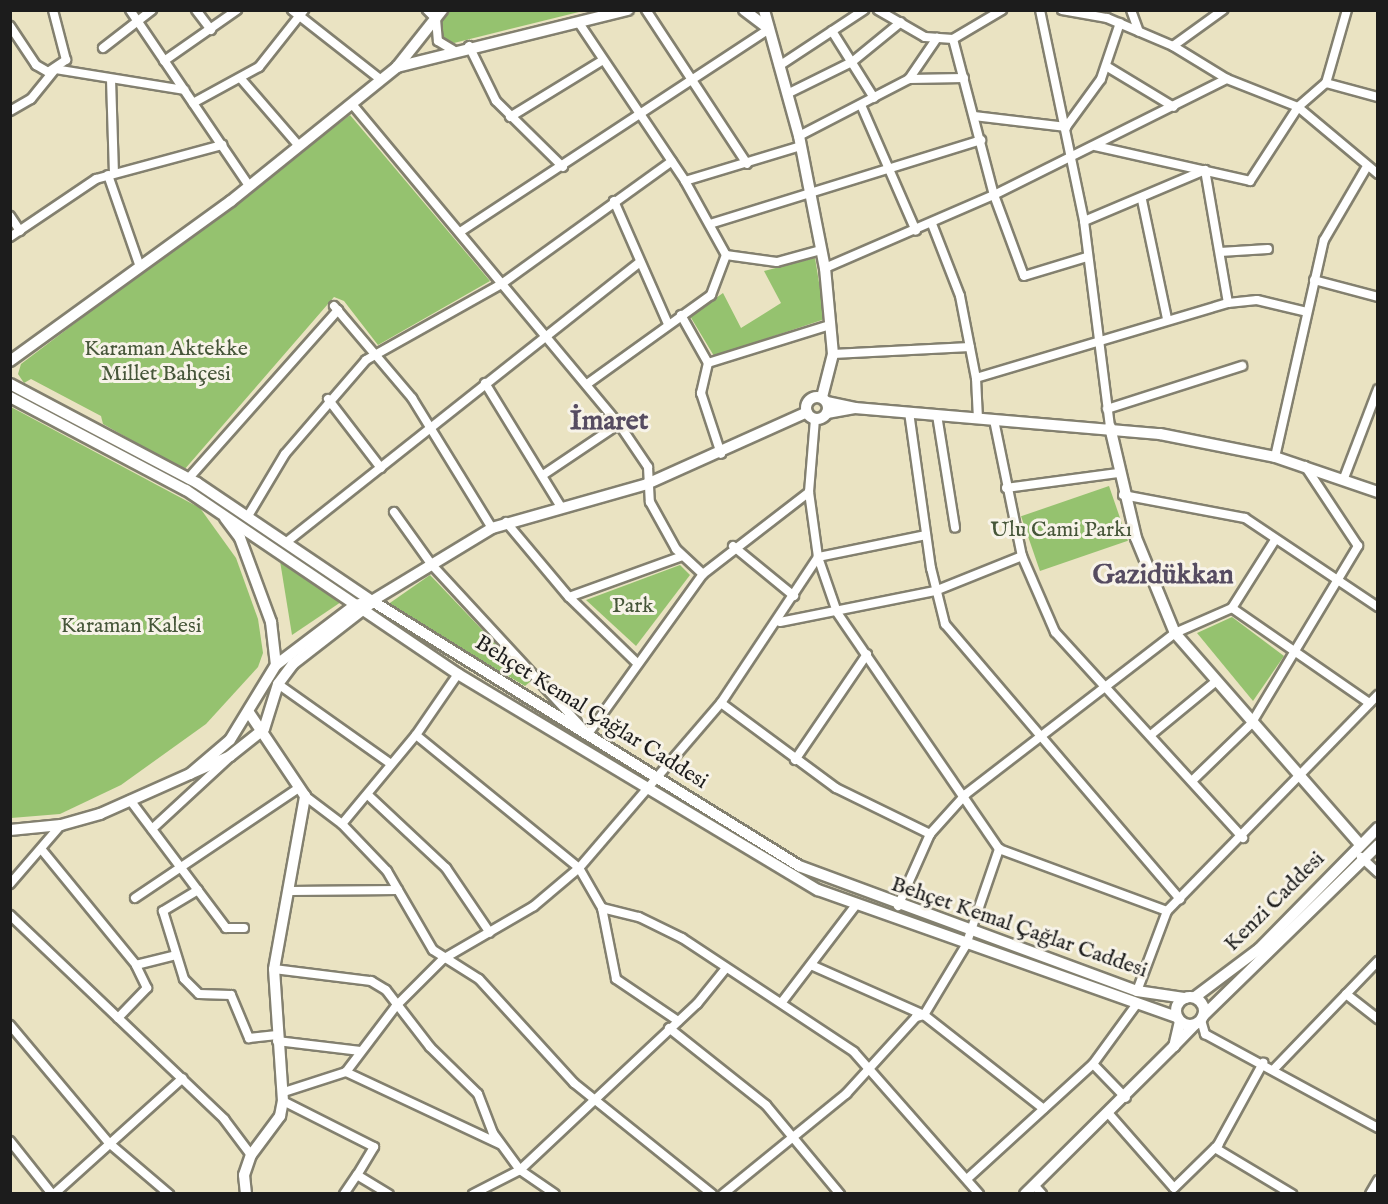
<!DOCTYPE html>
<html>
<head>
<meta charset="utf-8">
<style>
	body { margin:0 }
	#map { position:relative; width:1388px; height:1204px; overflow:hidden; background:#eae3c2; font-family:"IM FELL English",serif }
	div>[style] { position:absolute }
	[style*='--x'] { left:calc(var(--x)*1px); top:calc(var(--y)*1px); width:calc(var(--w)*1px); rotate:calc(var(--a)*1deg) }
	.green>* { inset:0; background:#95c26f; transform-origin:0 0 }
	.roads { filter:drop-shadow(2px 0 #83806f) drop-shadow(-2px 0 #83806f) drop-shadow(0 2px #83806f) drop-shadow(0 -2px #83806f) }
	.minor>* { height:8px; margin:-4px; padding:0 4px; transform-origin:4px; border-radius:4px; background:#fff }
	.tertiary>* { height:10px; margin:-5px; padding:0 5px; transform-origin:5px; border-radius:5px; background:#fff }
	.tertiary>.ring { margin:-5px; padding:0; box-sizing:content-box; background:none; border:10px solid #fff; border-radius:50% }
	.secondary>* { height:10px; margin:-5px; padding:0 5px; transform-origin:5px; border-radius:5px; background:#fff }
	.secondary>.ring { margin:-5px; padding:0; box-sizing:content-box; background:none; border:10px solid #fff; border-radius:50% }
	span { translate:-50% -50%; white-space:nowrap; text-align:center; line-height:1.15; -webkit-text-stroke:6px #f7f3e8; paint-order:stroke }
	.park-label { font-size:22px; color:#465639 }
	.street-label { font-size:22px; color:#1c1c1c }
	.district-label { font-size:28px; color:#564c61; font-weight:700 }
	.frame { position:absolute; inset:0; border:12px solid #1c1c1c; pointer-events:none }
</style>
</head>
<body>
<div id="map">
	<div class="green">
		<div style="clip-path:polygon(445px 11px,583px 11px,454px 43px,439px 36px,437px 24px)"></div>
		<div style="clip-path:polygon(350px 115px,490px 281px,378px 345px,344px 301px,334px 297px,184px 470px,103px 424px,101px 416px,31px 379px,24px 383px,18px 374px,21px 364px)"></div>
		<div style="clip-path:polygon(815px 258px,825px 319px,714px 356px,690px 316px,723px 293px,741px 328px,781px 303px,764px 271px)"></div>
		<div style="clip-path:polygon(11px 407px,200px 508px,236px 558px,258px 619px,263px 653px,258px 667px,206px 724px,121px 785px,60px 814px,11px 818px)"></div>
		<div style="left:1109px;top:486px;width:58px;height:93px;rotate:71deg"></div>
		<div style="clip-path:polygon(280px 561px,341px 602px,292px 635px)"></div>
		<div style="clip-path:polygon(680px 565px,690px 575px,636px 646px,586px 600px)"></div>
		<div style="clip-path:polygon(430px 575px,531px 681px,525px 686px,387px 605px)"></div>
		<div style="clip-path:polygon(1232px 617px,1284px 656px,1253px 701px,1197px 633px)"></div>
	</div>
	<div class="roads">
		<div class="minor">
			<div style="--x:130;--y:10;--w:212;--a:55.9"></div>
			<div style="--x:196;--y:10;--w:25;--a:53"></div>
			<div style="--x:292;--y:10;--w:112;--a:38.1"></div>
			<div style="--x:427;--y:10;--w:13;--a:45"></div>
			<div style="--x:436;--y:19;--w:22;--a:85"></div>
			<div style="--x:438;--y:41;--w:17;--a:31"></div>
			<div style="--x:646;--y:10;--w:184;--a:56.7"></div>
			<div style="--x:878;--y:10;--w:54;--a:29.9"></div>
			<div style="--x:925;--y:37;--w:28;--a:4"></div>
			<div style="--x:953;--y:39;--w:57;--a:-30.6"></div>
			<div style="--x:1040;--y:10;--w:216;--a:78.2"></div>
			<div style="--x:1084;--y:221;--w:208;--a:82.8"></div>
			<div style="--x:1062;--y:10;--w:46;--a:10.1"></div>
			<div style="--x:1107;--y:18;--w:72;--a:23"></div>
			<div style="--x:1173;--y:46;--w:63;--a:31.4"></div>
			<div style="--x:1227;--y:79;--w:76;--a:21.5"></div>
			<div style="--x:1298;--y:107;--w:104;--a:39.9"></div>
			<div style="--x:1131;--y:10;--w:23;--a:70"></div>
			<div style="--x:579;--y:23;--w:190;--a:56.1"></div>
			<div style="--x:685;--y:181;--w:85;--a:61"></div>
			<div style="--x:726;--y:255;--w:43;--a:110.6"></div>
			<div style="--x:711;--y:295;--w:153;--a:144.3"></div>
			<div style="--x:10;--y:26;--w:47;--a:56.3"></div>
			<div style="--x:36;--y:65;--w:14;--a:30"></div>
			<div style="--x:48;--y:72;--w:22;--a:-34"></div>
			<div style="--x:66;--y:60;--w:52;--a:-104.6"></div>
			<div style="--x:832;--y:31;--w:79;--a:57.9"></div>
			<div style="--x:953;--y:39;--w:161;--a:75.3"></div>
			<div style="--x:994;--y:195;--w:86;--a:69.7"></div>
			<div style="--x:1024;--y:276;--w:66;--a:-16.8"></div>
			<div style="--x:469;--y:46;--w:61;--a:63.9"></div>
			<div style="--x:496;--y:101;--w:94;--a:44.6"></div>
			<div style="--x:1173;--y:46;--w:62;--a:-35.8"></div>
			<div style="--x:103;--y:48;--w:62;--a:-37.8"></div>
			<div style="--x:164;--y:61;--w:89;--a:-34.9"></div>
			<div style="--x:779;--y:66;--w:102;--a:-33.4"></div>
			<div style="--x:1106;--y:66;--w:79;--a:31.1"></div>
			<div style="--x:111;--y:79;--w:94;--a:88.2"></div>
			<div style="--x:909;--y:79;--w:50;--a:-55.7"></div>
			<div style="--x:242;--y:80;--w:87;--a:49.2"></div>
			<div style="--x:1326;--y:83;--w:54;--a:15.1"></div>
			<div style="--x:787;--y:94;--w:72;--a:-26.2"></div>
			<div style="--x:852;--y:62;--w:63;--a:-39.2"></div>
			<div style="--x:193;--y:103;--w:75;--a:-28.6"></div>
			<div style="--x:259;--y:67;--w:73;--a:-51.7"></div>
			<div style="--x:352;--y:104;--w:417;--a:50.2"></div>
			<div style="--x:619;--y:424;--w:52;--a:56"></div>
			<div style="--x:648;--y:467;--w:35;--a:87"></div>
			<div style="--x:650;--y:502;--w:54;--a:61"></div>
			<div style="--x:676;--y:549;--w:37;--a:43"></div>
			<div style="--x:861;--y:105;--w:137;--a:66.4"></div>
			<div style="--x:10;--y:111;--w:24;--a:-30"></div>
			<div style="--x:31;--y:99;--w:38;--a:-51"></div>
			<div style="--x:55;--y:69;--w:131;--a:9.2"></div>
			<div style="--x:974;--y:116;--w:93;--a:6.8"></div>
			<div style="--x:1066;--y:127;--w:59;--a:-53.9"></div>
			<div style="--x:1101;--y:79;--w:59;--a:-71.3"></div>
			<div style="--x:510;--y:117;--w:109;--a:-31.5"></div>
			<div style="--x:799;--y:136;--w:124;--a:-27.4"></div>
			<div style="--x:909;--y:79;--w:55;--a:-1"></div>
			<div style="--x:1095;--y:146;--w:159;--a:12.7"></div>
			<div style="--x:1250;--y:181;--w:88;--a:-57"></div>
			<div style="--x:1298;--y:107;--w:37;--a:-41"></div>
			<div style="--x:1326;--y:83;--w:76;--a:-74"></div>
			<div style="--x:108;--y:175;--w:97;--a:70.8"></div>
			<div style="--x:685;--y:181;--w:121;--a:-16.8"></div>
			<div style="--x:1142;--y:200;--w:122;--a:78.1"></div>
			<div style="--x:614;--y:201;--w:134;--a:66.3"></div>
			<div style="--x:10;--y:216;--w:18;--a:56"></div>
			<div style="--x:710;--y:224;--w:284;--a:-17.2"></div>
			<div style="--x:932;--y:224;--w:77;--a:68.7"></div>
			<div style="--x:960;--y:296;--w:84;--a:79"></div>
			<div style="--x:976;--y:378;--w:41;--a:87.2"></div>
			<div style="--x:460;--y:232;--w:370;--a:-33.3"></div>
			<div style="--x:10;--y:237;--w:104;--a:-34"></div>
			<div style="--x:96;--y:179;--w:131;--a:-15.1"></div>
			<div style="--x:1220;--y:252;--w:48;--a:-3.6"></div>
			<div style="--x:726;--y:255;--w:51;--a:7.8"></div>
			<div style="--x:777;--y:262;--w:46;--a:-15.3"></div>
			<div style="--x:825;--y:268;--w:184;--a:-23.4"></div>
			<div style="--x:994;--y:195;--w:260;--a:-26.5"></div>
			<div style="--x:1314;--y:280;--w:66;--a:14.9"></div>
			<div style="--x:1228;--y:303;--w:29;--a:-6"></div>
			<div style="--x:1257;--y:300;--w:51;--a:13.5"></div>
			<div style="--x:334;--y:306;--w:121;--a:49.7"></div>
			<div style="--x:412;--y:398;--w:153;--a:58.4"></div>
			<div style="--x:681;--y:315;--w:55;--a:60.6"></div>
			<div style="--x:708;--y:363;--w:31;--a:103"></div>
			<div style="--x:701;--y:393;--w:64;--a:71.8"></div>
			<div style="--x:833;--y:354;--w:137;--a:-2.9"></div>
			<div style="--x:708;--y:363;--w:128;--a:-17.3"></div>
			<div style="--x:976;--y:378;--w:263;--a:-16.6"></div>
			<div style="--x:1228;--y:303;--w:135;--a:-99.8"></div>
			<div style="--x:1205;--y:170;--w:131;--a:157.1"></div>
			<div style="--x:485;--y:383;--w:145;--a:58.5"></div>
			<div style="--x:328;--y:399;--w:87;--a:52.5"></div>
			<div style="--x:1107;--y:409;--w:142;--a:-17.7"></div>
			<div style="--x:909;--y:412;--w:158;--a:82"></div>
			<div style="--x:931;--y:568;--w:58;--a:76"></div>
			<div style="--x:945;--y:624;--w:362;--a:49.5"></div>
			<div style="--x:937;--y:415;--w:114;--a:80.9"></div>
			<div style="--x:994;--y:420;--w:139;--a:78.4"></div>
			<div style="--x:1022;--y:556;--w:83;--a:66.5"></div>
			<div style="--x:1055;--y:632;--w:279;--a:47.6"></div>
			<div style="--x:1275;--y:457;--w:222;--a:-77.3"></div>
			<div style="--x:1324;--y:240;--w:83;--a:-59.7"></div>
			<div style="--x:543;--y:475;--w:92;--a:-33.9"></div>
			<div style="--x:1344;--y:478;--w:95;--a:-69.1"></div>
			<div style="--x:188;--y:479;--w:226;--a:-48.4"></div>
			<div style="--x:1006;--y:488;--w:113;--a:-7.6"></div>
			<div style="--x:1123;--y:495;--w:124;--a:10.7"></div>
			<div style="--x:1245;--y:518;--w:160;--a:33.8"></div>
			<div style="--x:394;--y:512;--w:65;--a:54.4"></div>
			<div style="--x:432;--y:565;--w:230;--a:47.3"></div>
			<div style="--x:588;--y:734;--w:197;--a:-54.3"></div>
			<div style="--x:703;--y:574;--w:134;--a:-37.7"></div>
			<div style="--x:248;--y:516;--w:72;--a:-59.2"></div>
			<div style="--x:285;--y:454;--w:124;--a:-49.2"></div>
			<div style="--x:366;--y:360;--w:157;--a:-29.3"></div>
			<div style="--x:503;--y:283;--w:208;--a:-35.8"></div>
			<div style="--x:506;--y:522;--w:98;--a:50"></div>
			<div style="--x:569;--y:597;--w:96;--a:44.2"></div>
			<div style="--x:288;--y:541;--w:448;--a:-38.4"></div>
			<div style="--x:733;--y:546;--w:79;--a:39.3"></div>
			<div style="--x:569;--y:597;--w:120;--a:-19.9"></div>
			<div style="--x:1232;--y:608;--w:80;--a:-57.7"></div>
			<div style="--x:780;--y:622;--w:158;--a:-11.3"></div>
			<div style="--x:935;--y:591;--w:94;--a:-21.9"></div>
			<div style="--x:278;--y:684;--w:138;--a:35.3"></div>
			<div style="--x:721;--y:703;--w:143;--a:36.5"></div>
			<div style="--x:836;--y:788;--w:105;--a:26.1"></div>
			<div style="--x:1152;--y:734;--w:82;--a:-39.5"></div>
			<div style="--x:416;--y:735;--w:210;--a:39.2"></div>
			<div style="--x:579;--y:868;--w:46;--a:60.1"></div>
			<div style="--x:602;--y:908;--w:38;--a:14"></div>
			<div style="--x:639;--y:917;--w:48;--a:26"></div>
			<div style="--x:682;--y:938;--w:206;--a:33.5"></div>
			<div style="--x:854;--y:1052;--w:189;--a:48.6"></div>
			<div style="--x:795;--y:760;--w:128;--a:-55.8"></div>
			<div style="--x:1194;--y:779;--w:79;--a:-44"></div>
			<div style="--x:1251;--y:724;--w:208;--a:-59"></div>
			<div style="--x:1358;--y:546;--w:96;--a:-123.5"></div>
			<div style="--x:368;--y:795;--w:107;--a:43.1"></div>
			<div style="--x:446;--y:868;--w:78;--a:55.9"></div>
			<div style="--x:305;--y:796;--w:46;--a:37.1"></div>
			<div style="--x:342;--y:824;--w:65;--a:46.2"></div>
			<div style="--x:387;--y:871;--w:91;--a:59.8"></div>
			<div style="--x:433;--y:950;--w:54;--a:32.2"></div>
			<div style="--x:479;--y:979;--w:141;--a:47.6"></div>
			<div style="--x:574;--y:1083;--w:177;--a:38.8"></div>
			<div style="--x:130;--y:800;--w:160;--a:53.1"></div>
			<div style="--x:226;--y:928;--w:18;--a:0"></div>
			<div style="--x:342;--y:824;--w:116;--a:-50.3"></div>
			<div style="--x:416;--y:735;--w:74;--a:-55.5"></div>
			<div style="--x:152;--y:829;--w:106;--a:-42.7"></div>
			<div style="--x:999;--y:849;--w:179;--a:20.3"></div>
			<div style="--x:42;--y:850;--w:149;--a:50.7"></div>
			<div style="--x:136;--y:965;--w:41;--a:-14"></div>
			<div style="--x:1361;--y:857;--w:23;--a:43"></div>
			<div style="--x:10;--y:884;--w:78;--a:-49.2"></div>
			<div style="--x:198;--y:890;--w:41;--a:149"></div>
			<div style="--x:163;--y:911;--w:71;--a:72.8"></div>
			<div style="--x:184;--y:979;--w:21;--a:45"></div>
			<div style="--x:199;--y:994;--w:32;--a:2"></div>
			<div style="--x:231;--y:995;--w:47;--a:67.3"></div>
			<div style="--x:249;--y:1038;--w:28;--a:-6"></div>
			<div style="--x:290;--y:891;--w:108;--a:-0.5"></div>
			<div style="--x:135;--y:898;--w:197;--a:-33.9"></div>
			<div style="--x:898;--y:906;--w:79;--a:-66"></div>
			<div style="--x:930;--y:834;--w:54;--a:-48"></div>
			<div style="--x:966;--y:794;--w:264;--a:-37.6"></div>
			<div style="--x:1175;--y:633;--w:62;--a:-23.7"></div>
			<div style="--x:1232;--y:608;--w:167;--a:34.7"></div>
			<div style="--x:602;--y:908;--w:72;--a:78.8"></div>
			<div style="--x:616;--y:979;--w:75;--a:34.1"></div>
			<div style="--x:10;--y:915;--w:296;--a:43.6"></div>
			<div style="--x:224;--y:1119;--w:45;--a:53.1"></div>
			<div style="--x:811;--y:965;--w:124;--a:23.9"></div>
			<div style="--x:924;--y:1015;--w:152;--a:38.1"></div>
			<div style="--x:274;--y:969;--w:98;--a:7.1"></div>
			<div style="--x:371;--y:981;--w:17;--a:31"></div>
			<div style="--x:386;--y:990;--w:72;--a:52.3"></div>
			<div style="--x:430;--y:1047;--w:67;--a:44.4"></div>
			<div style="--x:478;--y:1094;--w:42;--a:69"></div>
			<div style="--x:493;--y:1133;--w:46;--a:53.9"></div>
			<div style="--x:520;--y:1170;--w:42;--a:34.4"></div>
			<div style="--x:1137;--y:991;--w:85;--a:-69.4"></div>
			<div style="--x:1167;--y:911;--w:302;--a:-45.7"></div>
			<div style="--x:1346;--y:994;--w:41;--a:38"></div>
			<div style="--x:782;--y:1002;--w:122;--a:-52.7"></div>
			<div style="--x:118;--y:1018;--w:42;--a:-46"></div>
			<div style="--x:147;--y:988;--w:25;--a:-116"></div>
			<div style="--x:1201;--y:1020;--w:15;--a:74"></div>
			<div style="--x:1205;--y:1034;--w:197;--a:28.5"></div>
			<div style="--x:10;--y:1025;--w:154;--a:50"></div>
			<div style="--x:109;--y:1143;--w:79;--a:40.4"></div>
			<div style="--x:669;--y:1028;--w:124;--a:38.4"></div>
			<div style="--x:766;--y:1105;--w:116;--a:50.3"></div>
			<div style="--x:277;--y:1041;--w:84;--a:6.9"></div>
			<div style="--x:1093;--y:1064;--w:47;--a:45.9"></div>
			<div style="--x:1274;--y:1069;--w:150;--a:-46.1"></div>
			<div style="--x:346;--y:1072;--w:170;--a:25.1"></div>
			<div style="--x:284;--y:1092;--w:65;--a:-17.9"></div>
			<div style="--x:346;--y:1072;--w:83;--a:-52.9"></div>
			<div style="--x:396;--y:1006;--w:66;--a:-45"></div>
			<div style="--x:443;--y:959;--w:105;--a:-30.2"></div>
			<div style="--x:534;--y:906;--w:59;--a:-40.2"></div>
			<div style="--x:579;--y:868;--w:218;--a:-49.3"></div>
			<div style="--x:721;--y:703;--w:175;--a:-56.4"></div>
			<div style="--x:818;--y:557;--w:110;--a:-11.5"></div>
			<div style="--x:283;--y:1101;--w:102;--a:26.8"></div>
			<div style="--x:374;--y:1147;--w:33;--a:121"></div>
			<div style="--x:357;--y:1175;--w:37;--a:31"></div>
			<div style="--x:1109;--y:1114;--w:98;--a:48.7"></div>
			<div style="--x:1174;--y:1188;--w:62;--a:-44.3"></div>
			<div style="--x:1218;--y:1145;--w:94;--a:-61.2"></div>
			<div style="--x:10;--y:1141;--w:68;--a:51.6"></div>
			<div style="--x:1215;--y:1148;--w:90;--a:30.9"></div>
			<div style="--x:967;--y:1179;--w:171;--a:-42.4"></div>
			<div style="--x:1093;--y:1064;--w:73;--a:-53.9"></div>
			<div style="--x:1034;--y:1185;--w:12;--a:48"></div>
			<div style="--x:54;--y:1194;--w:173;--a:-42"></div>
			<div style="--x:344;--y:1194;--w:23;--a:-56"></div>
			<div style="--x:473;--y:1194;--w:53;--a:-27.1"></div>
			<div style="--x:520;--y:1170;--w:243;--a:-43.2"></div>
			<div style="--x:697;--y:1004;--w:46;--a:-51.1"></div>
			<div style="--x:723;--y:1194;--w:159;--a:-39.1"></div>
			<div style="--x:846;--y:1094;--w:104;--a:-47.7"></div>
			<div style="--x:916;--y:1017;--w:8;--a:-14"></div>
			<div style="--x:924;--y:1015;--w:82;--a:-59"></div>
			<div style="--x:966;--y:945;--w:102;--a:-71"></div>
			<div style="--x:999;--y:849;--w:287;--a:-124.4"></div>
			<div style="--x:837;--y:612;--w:58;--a:-109.1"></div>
			<div style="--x:818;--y:557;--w:66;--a:-97.9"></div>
			<div style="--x:809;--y:492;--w:73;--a:-85.3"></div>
			<div style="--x:1370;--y:1194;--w:16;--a:-60"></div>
		</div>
		<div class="tertiary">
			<div style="--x:764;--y:10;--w:131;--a:74.5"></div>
			<div style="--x:799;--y:136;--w:135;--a:78.9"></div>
			<div style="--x:825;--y:268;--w:86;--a:84.7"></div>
			<div style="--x:833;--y:354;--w:44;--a:104.3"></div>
			<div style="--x:397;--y:67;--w:73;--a:-51.7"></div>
			<div class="ring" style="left:806px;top:397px;width:12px;height:12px"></div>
			<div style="--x:855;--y:408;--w:306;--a:4.9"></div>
			<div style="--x:1160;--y:434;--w:117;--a:11.3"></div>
			<div style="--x:1275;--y:457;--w:109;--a:18.8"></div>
			<div style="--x:827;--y:413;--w:28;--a:-10"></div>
			<div style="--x:855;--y:408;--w:29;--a:-168"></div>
			<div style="--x:1110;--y:427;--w:114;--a:76.8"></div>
			<div style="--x:1136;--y:538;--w:103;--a:67.7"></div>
			<div style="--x:1175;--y:633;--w:281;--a:48.8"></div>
			<div style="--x:225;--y:518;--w:25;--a:53"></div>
			<div style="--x:240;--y:538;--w:90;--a:69.7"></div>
			<div style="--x:271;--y:622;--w:43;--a:83.4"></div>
			<div style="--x:190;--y:774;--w:52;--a:-40.4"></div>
			<div style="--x:230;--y:740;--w:88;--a:-58.5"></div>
			<div style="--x:276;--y:665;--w:99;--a:-37.2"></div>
			<div style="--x:355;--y:605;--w:17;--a:-13"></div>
			<div style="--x:372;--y:601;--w:140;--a:-31.3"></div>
			<div style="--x:492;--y:528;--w:161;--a:-15.8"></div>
			<div style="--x:647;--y:484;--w:175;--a:-24.2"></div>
			<div style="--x:10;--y:830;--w:51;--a:-5.6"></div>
			<div style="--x:61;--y:825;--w:41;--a:-15.8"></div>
			<div style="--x:100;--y:814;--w:142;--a:-24"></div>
			<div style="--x:230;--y:756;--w:43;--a:-38.5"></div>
			<div style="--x:264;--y:729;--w:47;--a:-72.7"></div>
			<div style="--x:278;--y:684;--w:25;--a:-53"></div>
			<div style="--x:293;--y:664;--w:98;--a:-37.9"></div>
			<div style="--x:1180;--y:1021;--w:26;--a:103"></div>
			<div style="--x:1174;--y:1046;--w:30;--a:-46"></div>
			<div style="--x:246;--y:1194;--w:19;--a:-96"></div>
			<div style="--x:244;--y:1175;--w:21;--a:-71"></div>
			<div style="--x:251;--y:1155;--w:49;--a:-53.4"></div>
			<div style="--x:280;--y:1116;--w:15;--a:-79"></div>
			<div style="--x:283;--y:1101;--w:132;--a:-93.9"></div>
			<div style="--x:274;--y:969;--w:176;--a:-79.8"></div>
			<div style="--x:305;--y:796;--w:99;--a:-123.9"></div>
			<div style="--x:1025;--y:1194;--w:210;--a:-44.8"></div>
		</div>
		<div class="secondary">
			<div style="--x:744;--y:10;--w:31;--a:37"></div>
			<div style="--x:10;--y:361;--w:273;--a:-35.9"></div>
			<div style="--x:231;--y:201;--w:213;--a:-38.9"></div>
			<div style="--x:397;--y:67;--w:238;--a:-13.9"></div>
			<div style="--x:10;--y:384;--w:212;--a:27.9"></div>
			<div style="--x:197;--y:483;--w:211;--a:34"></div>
			<div style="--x:372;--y:601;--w:503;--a:31.82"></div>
			<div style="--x:799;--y:866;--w:360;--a:20.3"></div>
			<div style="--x:1137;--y:991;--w:49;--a:8.3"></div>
			<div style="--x:10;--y:397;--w:199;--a:27.9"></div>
			<div style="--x:186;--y:490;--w:328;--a:34.1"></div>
			<div style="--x:458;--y:674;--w:420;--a:31"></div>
			<div style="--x:818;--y:890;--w:381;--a:19.5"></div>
			<div class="ring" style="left:1176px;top:997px;width:18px;height:18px"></div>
			<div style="--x:1195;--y:997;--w:80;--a:-36.9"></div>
			<div style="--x:1259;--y:949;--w:170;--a:-45.5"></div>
			<div style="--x:1203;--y:1016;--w:245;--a:-44.3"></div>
		</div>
	</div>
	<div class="park-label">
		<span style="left:166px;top:362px">Karaman Aktekke<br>Millet Bahçesi</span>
		<span style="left:1061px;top:531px">Ulu Cami Parkı</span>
		<span style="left:633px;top:607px">Park</span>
		<span style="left:131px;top:627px">Karaman Kalesi</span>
	</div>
	<div class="street-label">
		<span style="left:591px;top:713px;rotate:32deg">Behçet Kemal Çağlar Caddesi</span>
		<span style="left:1275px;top:902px;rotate:-45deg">Kenzi Caddesi</span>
		<span style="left:1019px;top:928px;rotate:19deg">Behçet Kemal Çağlar Caddesi</span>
	</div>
	<div class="district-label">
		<span style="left:609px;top:422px">İmaret</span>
		<span style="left:1163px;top:576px">Gazidükkan</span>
	</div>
	<div class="frame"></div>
</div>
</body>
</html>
